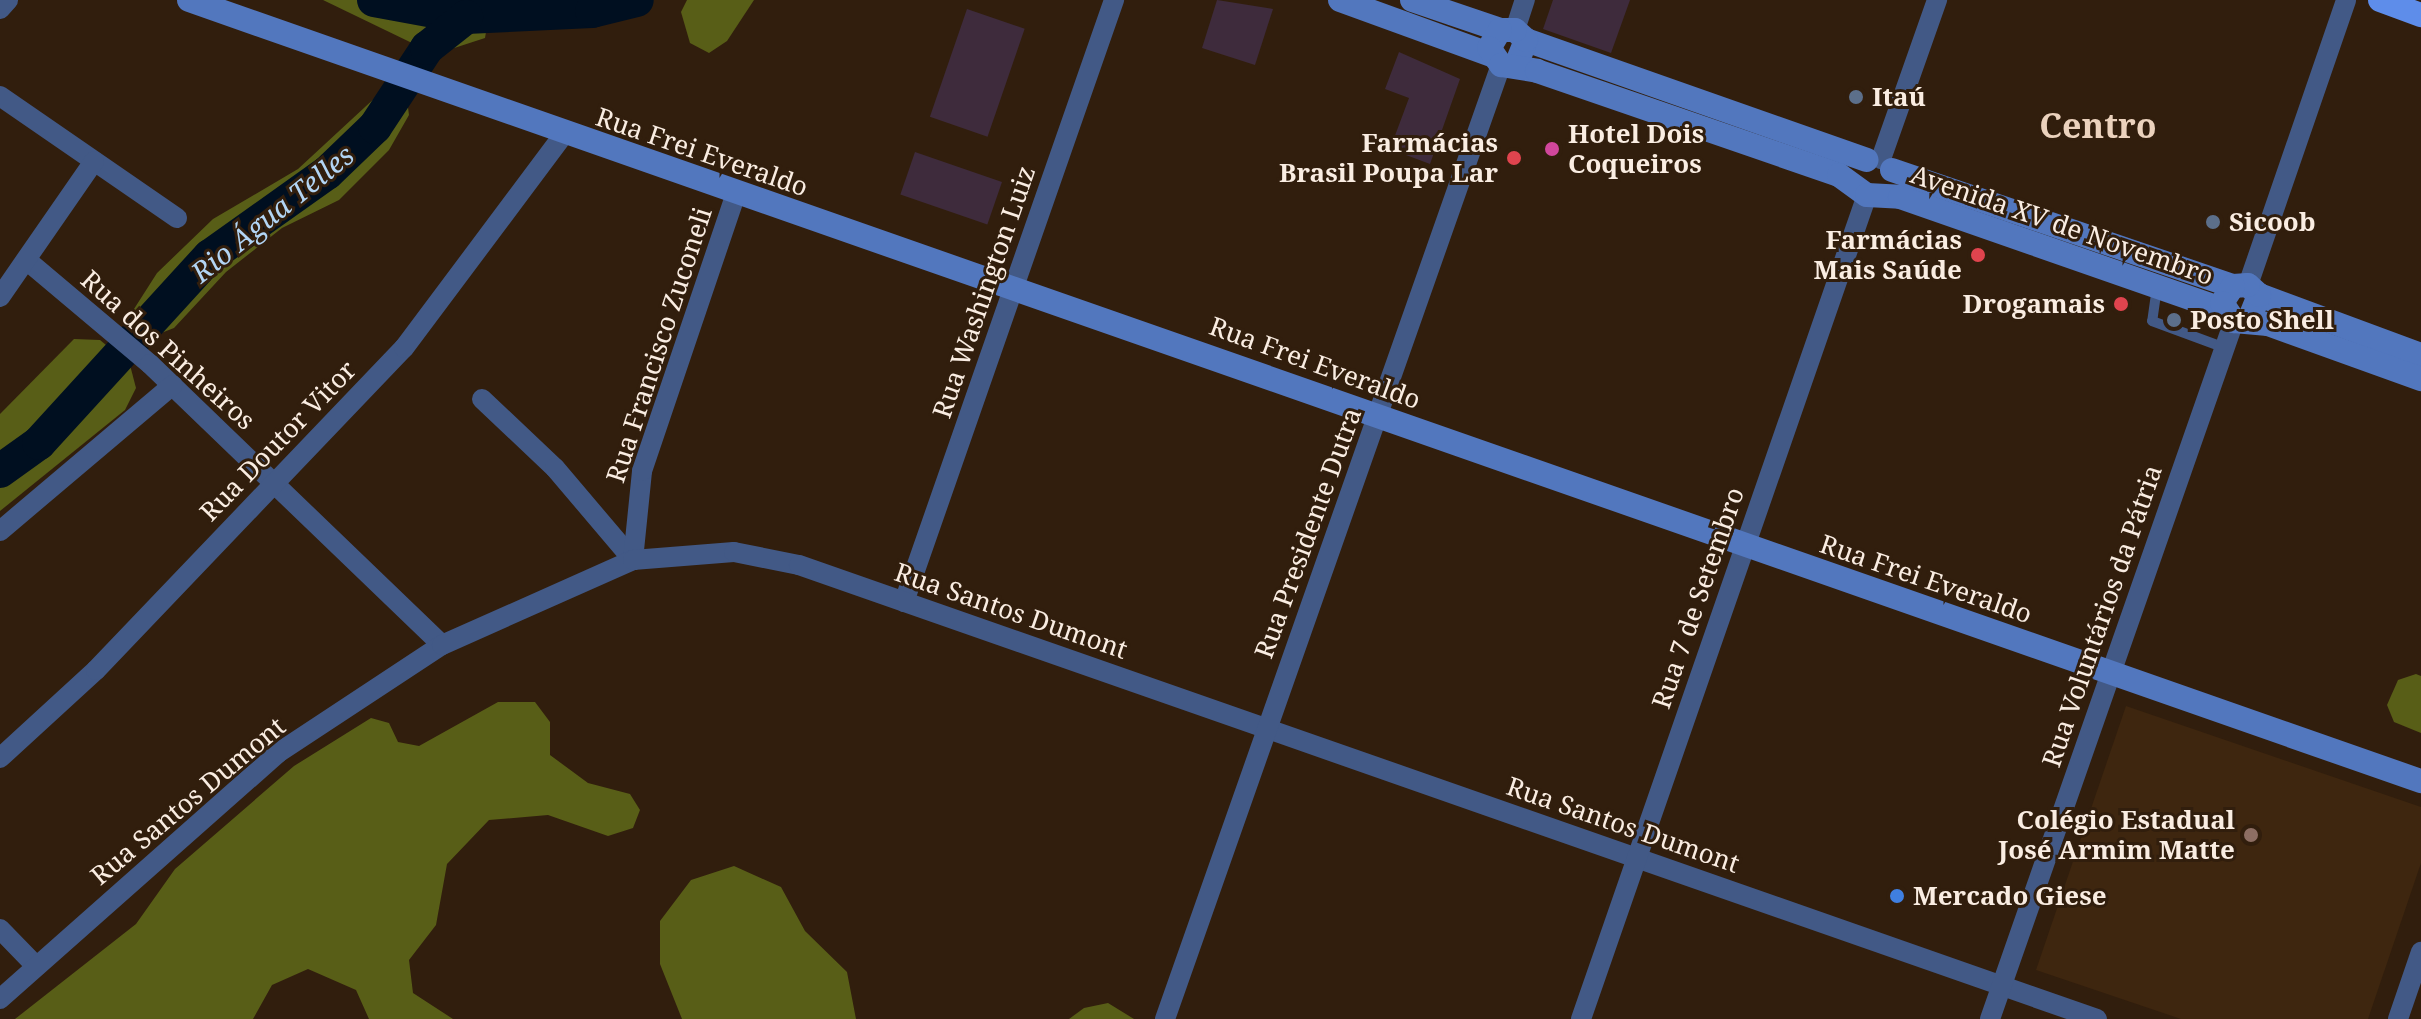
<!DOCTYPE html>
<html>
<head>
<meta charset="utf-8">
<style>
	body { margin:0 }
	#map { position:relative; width:2421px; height:1019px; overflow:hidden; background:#311e0d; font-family:"Noto Serif",serif }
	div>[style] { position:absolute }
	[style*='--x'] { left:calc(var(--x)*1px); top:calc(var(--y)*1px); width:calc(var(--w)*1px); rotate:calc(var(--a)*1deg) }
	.built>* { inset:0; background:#3e260f }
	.forest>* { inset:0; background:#585e17 }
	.river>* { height:34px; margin:-17px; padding:0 17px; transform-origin:17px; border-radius:17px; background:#000f20 }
	.building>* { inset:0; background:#3e2b3c; transform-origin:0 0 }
	.lane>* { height:10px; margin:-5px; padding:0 5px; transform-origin:5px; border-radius:5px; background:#425986 }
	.street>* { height:20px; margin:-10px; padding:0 10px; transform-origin:10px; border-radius:10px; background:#425986 }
	.secondary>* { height:24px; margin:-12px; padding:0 12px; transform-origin:12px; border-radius:12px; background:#5277be }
	.primary>* { height:24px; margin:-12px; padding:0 12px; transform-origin:12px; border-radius:12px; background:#5e8dea }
	.dots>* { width:22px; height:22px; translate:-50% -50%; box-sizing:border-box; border:4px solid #311e0d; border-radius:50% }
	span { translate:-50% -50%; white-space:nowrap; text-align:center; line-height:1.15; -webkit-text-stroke:6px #311e0d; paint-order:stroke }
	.poi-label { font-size:26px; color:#faede2; font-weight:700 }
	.left { translate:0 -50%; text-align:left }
	.right { translate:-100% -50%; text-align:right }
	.street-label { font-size:26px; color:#faede2 }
	.water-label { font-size:28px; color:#b2d5f5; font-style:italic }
	.district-label { font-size:34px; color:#ebd2bd; font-weight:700 }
</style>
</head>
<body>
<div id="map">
	<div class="built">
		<div style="clip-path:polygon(2126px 706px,2421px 807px,2421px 863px,2368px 1019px,2181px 1019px,2036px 970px)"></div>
	</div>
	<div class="forest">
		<div style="clip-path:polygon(323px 0,448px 0,487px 26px,485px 38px,445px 51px,412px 43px)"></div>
		<div style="clip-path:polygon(687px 0,754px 0,727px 41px,709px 53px,690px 43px,681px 12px)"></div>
		<div style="clip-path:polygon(395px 93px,407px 100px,409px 115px,389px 150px,339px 200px,282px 228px,226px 272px,174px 328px,156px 335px,138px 323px,134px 309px,157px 273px,213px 219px,298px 169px,378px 95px)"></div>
		<div style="clip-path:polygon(74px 339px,100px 340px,130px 365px,136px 388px,125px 410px,0 511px,0 414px)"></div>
		<div style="clip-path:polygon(2416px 674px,2421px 676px,2421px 733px,2394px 722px,2387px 705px,2398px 680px)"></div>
		<div style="clip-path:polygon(498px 702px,535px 702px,550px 722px,550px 755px,588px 783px,630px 794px,640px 810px,633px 828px,608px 836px,548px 815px,489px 820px,447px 864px,436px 925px,409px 960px,413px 993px,453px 1019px,369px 1019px,356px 990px,308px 969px,272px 985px,253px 1019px,15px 1019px,136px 924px,175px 869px,294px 766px,371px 718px,389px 723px,398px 742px,419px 746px)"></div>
		<div style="clip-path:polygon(734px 866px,781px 887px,805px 931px,847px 972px,856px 1019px,682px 1019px,660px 964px,660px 921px,691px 880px)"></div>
		<div style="clip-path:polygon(1108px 1003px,1134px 1019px,1069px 1019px,1084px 1008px)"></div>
	</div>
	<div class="river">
		<div style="--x:374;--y:0;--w:94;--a:10.5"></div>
		<div style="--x:466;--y:17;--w:126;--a:-2.7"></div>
		<div style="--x:592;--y:11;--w:46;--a:-13.7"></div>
		<div style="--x:0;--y:471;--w:48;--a:-35.7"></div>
		<div style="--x:39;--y:443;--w:253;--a:-47.6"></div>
		<div style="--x:210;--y:256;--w:143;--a:-35.4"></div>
		<div style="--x:327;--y:173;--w:66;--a:-43.8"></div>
		<div style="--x:375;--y:127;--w:95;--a:-56.6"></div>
		<div style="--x:427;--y:48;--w:50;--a:-38.5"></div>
	</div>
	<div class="building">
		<div style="clip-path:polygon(1217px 0,1273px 9px,1255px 65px,1202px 48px)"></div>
		<div style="clip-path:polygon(1553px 0,1630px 0,1611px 53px,1543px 29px)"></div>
		<div style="left:967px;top:9px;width:61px;height:114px;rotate:19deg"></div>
		<div style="clip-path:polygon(1399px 52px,1460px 79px,1430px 164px,1390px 149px,1409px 98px,1385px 89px)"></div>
		<div style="left:915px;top:152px;width:92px;height:45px;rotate:19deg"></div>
	</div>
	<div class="lane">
		<div style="--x:2157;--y:287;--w:34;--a:98"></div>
		<div style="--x:2152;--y:321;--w:78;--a:20.3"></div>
	</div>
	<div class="street">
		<div style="--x:0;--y:9;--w:12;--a:-48"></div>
		<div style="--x:1515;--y:30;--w:32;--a:-72"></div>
		<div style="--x:0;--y:96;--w:215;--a:34.6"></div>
		<div style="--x:1881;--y:159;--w:169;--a:-70.6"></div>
		<div style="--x:30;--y:263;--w:157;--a:40.1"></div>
		<div style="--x:150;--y:364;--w:405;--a:43.9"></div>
		<div style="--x:2248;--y:285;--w:301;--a:-71"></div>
		<div style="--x:0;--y:297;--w:165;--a:-55.3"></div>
		<div style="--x:482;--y:399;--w:100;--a:43.4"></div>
		<div style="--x:555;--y:468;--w:121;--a:49.7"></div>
		<div style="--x:0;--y:531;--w:226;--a:-40.2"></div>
		<div style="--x:633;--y:560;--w:89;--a:-84.2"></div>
		<div style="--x:642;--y:471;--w:293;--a:-71.3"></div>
		<div style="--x:904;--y:602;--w:638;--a:-70.77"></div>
		<div style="--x:0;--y:758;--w:130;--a:-42.5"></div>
		<div style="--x:96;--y:670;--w:446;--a:-46.3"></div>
		<div style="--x:404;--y:348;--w:269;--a:-53.2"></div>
		<div style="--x:0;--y:929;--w:52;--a:45.8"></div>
		<div style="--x:0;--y:999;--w:371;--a:-41.5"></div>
		<div style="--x:278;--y:753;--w:196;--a:-33.4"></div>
		<div style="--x:442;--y:645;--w:209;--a:-24"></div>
		<div style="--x:633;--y:560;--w:101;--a:-4.5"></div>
		<div style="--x:734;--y:552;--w:66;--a:11.3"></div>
		<div style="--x:799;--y:565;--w:1375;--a:19.28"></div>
		<div style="--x:1165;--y:1019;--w:1011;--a:-70.6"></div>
		<div style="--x:1581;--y:1019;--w:872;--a:-70.86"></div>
		<div style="--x:1990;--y:1019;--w:739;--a:-70.73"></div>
		<div style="--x:2398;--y:1019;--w:71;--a:-71.1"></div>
	</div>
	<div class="secondary">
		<div style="--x:189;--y:0;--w:2365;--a:19.29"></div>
		<div style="--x:1340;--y:0;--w:161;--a:20"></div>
		<div style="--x:1412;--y:0;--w:93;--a:18.8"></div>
		<div style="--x:1526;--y:40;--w:361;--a:19.4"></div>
		<div style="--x:1516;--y:65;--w:27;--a:-68"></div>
		<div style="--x:1526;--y:40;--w:15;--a:-138"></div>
		<div style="--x:1515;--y:30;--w:15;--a:180"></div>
		<div style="--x:1500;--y:30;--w:21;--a:121"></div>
		<div style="--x:1489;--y:48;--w:21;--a:55"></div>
		<div style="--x:1501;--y:65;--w:36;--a:9"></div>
		<div style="--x:1537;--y:71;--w:319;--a:19"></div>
		<div style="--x:1839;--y:175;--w:34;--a:36"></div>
		<div style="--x:1867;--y:195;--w:33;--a:3"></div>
		<div style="--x:1900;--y:197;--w:343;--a:19.2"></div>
		<div style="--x:1892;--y:170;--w:360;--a:18.8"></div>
		<div style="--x:2259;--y:295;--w:173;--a:20.3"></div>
		<div style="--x:2249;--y:320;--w:27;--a:-68"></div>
		<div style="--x:2259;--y:295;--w:15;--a:-138"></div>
		<div style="--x:2248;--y:285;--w:15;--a:176"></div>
		<div style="--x:2233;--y:286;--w:20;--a:123"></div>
		<div style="--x:2222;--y:303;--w:22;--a:56"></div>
		<div style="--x:2234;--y:321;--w:34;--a:5"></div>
		<div style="--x:2268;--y:324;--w:163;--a:19.8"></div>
	</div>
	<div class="primary">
		<div style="--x:2380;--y:0;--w:44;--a:20.1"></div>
	</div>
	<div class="dots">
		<div style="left:1856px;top:97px;background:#5c6f8a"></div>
		<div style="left:1552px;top:149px;background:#d1479c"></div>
		<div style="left:1514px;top:158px;background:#e0444e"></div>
		<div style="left:2213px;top:222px;background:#5c6f8a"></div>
		<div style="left:1978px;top:255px;background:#e0444e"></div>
		<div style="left:2121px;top:304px;background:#e0444e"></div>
		<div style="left:2174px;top:320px;background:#5c6f8a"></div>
		<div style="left:2251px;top:835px;background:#8d6e63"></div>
		<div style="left:1897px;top:896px;background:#3f7fe0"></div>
	</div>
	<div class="poi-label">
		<span class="left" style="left:1872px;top:97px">Itaú</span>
		<span class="left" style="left:1568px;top:149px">Hotel Dois<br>Coqueiros</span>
		<span class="right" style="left:1498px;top:158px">Farmácias<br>Brasil Poupa Lar</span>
		<span class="left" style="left:2229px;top:222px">Sicoob</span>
		<span class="right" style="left:1962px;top:255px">Farmácias<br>Mais Saúde</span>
		<span class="right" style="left:2105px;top:304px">Drogamais</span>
		<span class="left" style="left:2190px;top:320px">Posto Shell</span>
		<span class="right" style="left:2235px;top:835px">Colégio Estadual<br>José Armim Matte</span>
		<span class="left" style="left:1913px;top:896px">Mercado Giese</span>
	</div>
	<div class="street-label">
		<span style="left:702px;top:152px;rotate:19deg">Rua Frei Everaldo</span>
		<span style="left:2062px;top:225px;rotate:19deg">Avenida XV de Novembro</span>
		<span style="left:984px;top:292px;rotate:-71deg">Rua Washington Luiz</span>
		<span style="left:659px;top:345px;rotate:-72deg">Rua Francisco Zuconeli</span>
		<span style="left:168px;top:350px;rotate:42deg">Rua dos Pinheiros</span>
		<span style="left:1315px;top:363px;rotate:20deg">Rua Frei Everaldo</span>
		<span style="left:278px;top:441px;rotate:-46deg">Rua Doutor Vitor</span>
		<span style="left:1308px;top:533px;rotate:-70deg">Rua Presidente Dutra</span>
		<span style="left:1926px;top:579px;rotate:19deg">Rua Frei Everaldo</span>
		<span style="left:1698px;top:598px;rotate:-71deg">Rua 7 de Setembro</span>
		<span style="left:1011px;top:611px;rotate:19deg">Rua Santos Dumont</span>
		<span style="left:2102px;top:616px;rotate:-71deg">Rua Voluntários da Pátria</span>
		<span style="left:188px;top:801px;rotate:-40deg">Rua Santos Dumont</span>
		<span style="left:1623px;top:825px;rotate:19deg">Rua Santos Dumont</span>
	</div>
	<div class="water-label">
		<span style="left:272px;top:213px;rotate:-39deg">Rio Água Telles</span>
	</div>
	<div class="district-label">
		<span style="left:2098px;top:126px">Centro</span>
	</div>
</div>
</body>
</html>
